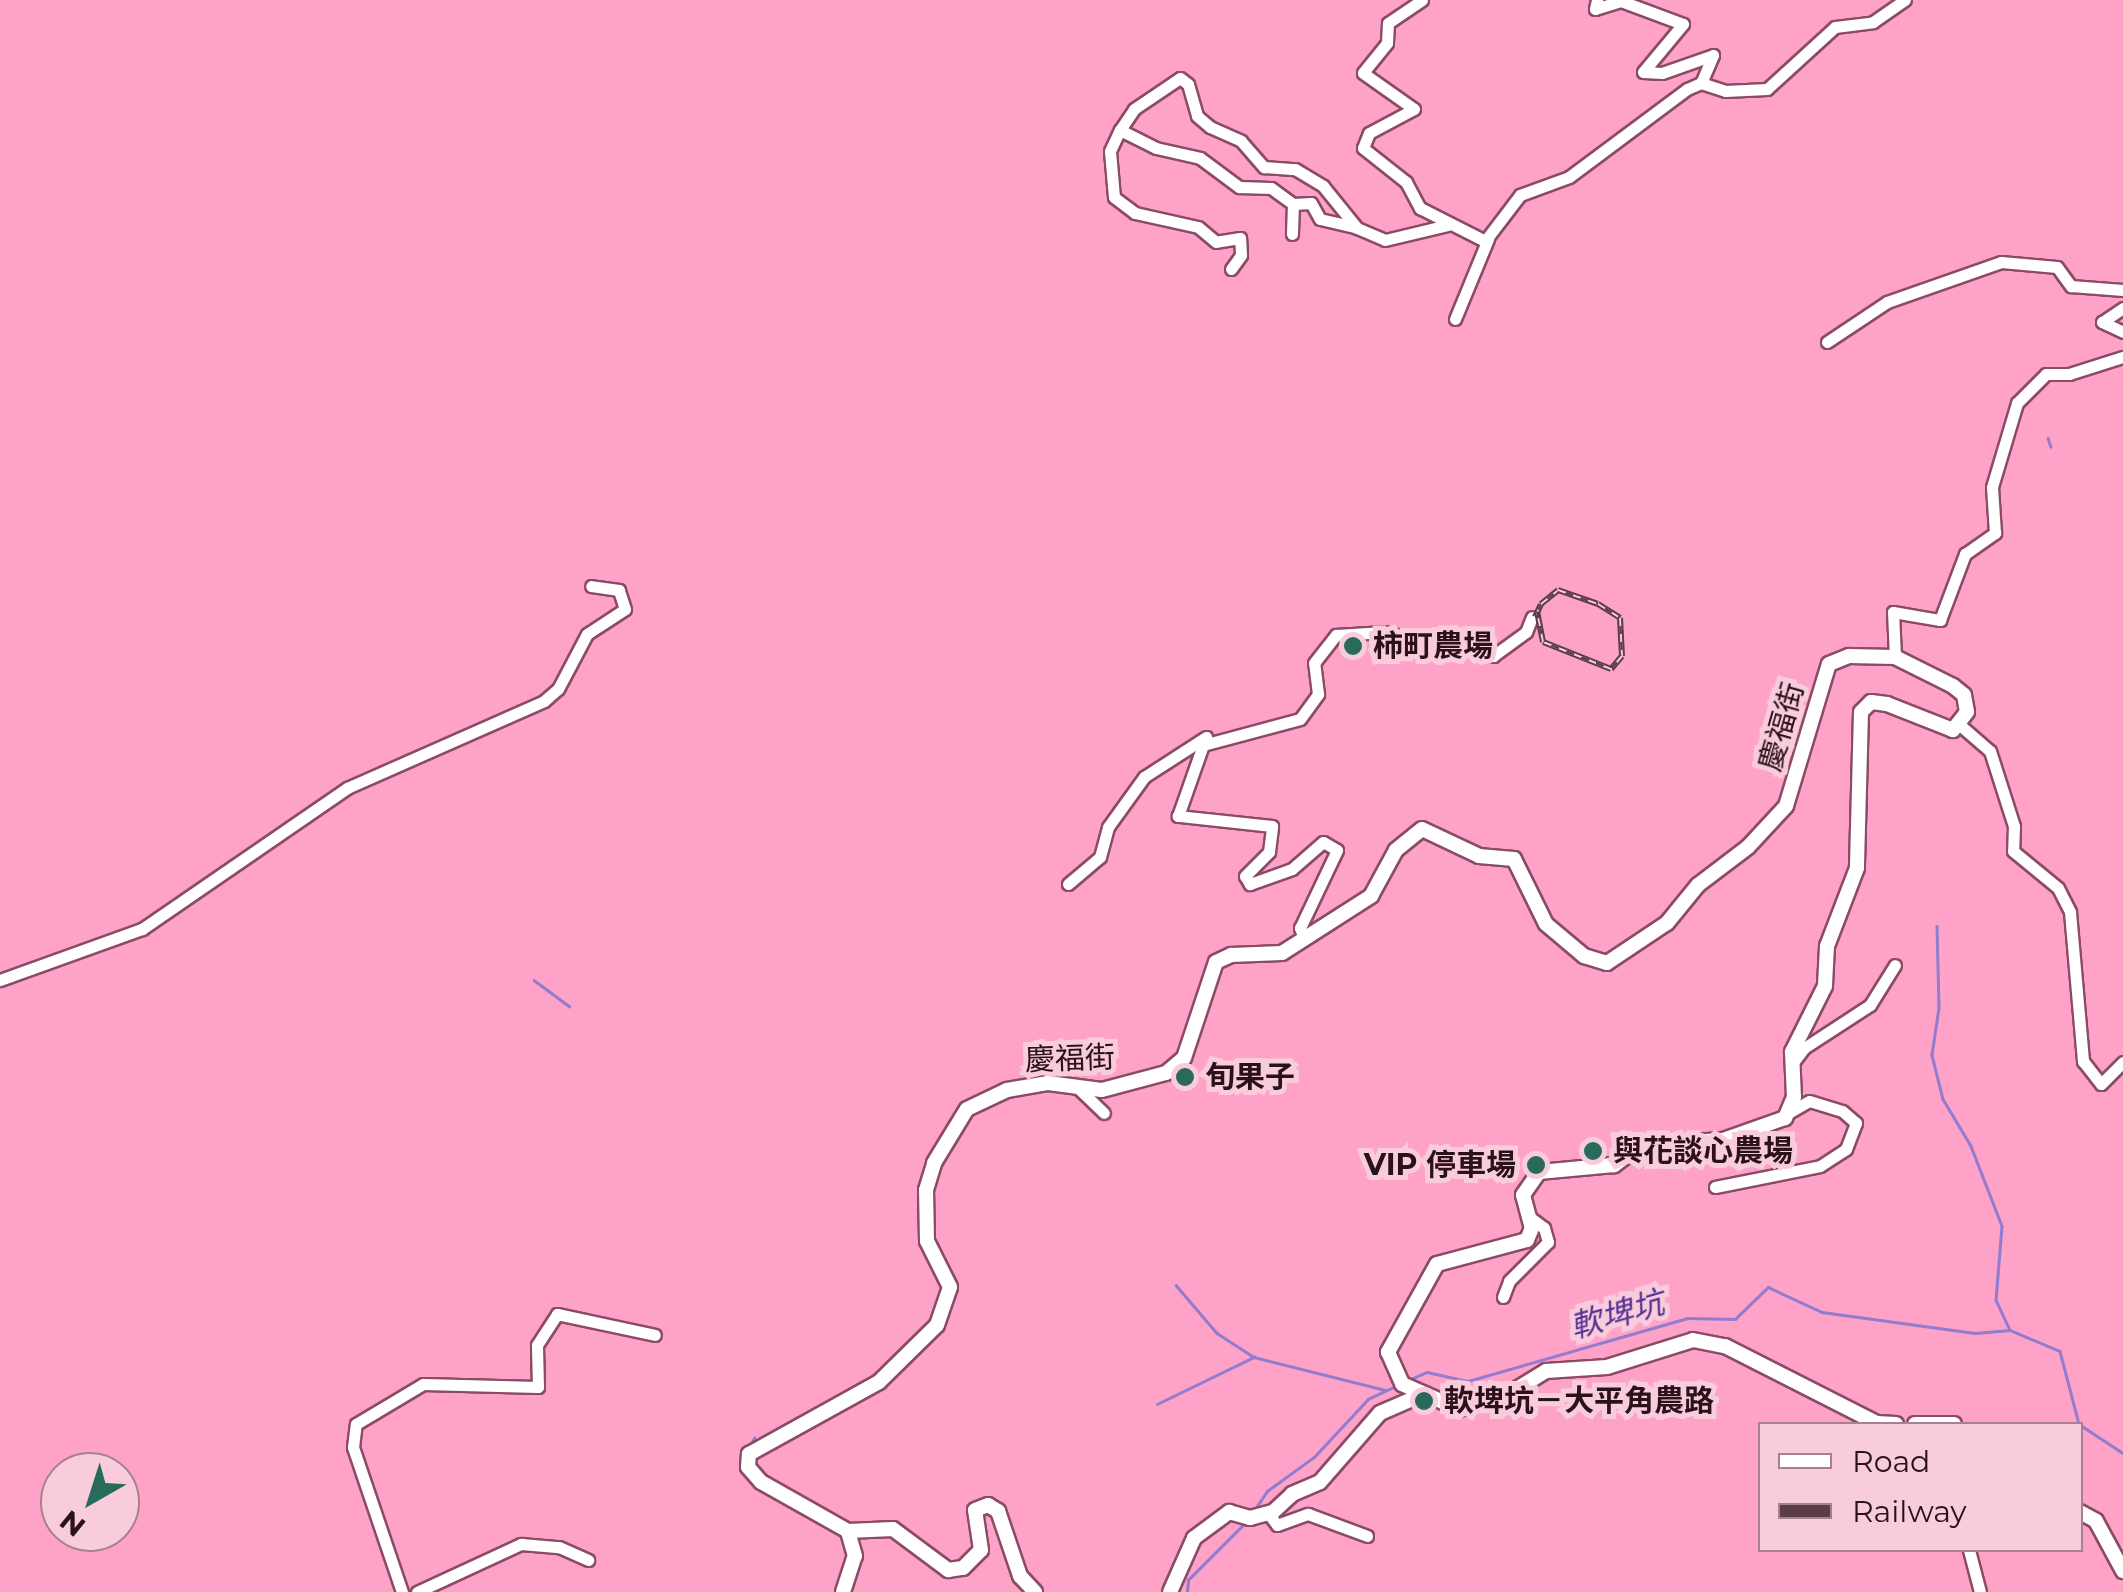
<!DOCTYPE html>
<html>
<head>
<meta charset="utf-8">
<style>
	body { margin:0 }
	#map { position:relative; width:2123px; height:1592px; overflow:hidden; background:#f9ccdc; font-family:Montserrat,"Noto Sans TC",sans-serif }
	div>[style] { position:absolute }
	[style*='--x'] { left:calc(var(--x)*1px); top:calc(var(--y)*1px); width:calc(var(--w)*1px); rotate:calc(var(--a)*1deg) }
	.green>* { inset:0; background:#fea3c7 }
	.stream>* { height:2.5px; margin:-1.25px; padding:0 1.25px; transform-origin:1.25px; border-radius:1.25px; background:#917ccf }
	.roads { filter:drop-shadow(2px 0 #8b4b66) drop-shadow(-2px 0 #8b4b66) drop-shadow(0 2px #8b4b66) drop-shadow(0 -2px #8b4b66) }
	.minor>* { height:11px; margin:-5.5px; padding:0 5.5px; transform-origin:5.5px; border-radius:5.5px; background:#fff }
	.tertiary>* { height:14px; margin:-7px; padding:0 7px; transform-origin:7px; border-radius:7px; background:#fff }
	.rail>* { height:6px; margin-top:-3px; transform-origin:0; background:repeating-linear-gradient(90deg,#f9ccdc 0 8px,#5b3d49 0 16px); box-sizing:border-box; border-block:2px solid #5b3d49 }
	.dots>* { width:28px; height:28px; translate:-50% -50%; box-sizing:border-box; border:5px solid #f9ccdc; border-radius:50% }
	span { translate:-50% -50%; white-space:nowrap; text-align:center; line-height:1.15; -webkit-text-stroke:10px #f9ccdc; paint-order:stroke }
	.poi-label { font-size:30px; color:#2b111c; font-weight:700 }
	.left { translate:0 -50%; text-align:left }
	.right { translate:-100% -50%; text-align:right }
	.street-label { font-size:30px; color:#2b111c }
	.water-label { font-size:32px; color:#533194; font-style:italic }
	.legend { position:absolute; left:1758px; top:1422px; width:325px; height:130px; box-sizing:border-box; background:#f9ccdc; border:2px solid #a7818f; margin:0; padding:12px 18px; list-style:none; font-size:30px; color:#2b111c }
	.legend li { display:flex; align-items:center; gap:20px; height:50px }
	.legend b { width:50px; border:2px solid #a7818f }
	.north { position:absolute; left:40px; top:1452px; width:100px; height:100px; box-sizing:border-box; background:#f9ccdc; border:2px solid #a7818f; border-radius:50%; rotate:219deg; font-size:28px; font-weight:700; line-height:40px; text-align:center; color:#2b111c }
	.north::after { content:''; display:block; margin:auto; width:35px; height:45px; background:#296b5a; clip-path:polygon(50% 0,100% 100%,50% 72%,0 100%) }
</style>
</head>
<body>
<div id="map">
	<div class="green">
		<div style="clip-path:polygon(evenodd,0 0,2123px 0,2123px 1592px,0 1592px,0 0,1760px 1424px,2080px 1424px,2080px 1550px,1760px 1550px,1760px 1424px,0 0,60px 1472px,120px 1472px,120px 1532px,60px 1532px,60px 1472px)"></div>
	</div>
	<div class="stream">
		<div style="--x:2048;--y:438;--w:9;--a:72"></div>
		<div style="--x:1937;--y:926;--w:82;--a:88.6"></div>
		<div style="--x:1939;--y:1008;--w:48;--a:98.5"></div>
		<div style="--x:1932;--y:1055;--w:45;--a:76"></div>
		<div style="--x:1943;--y:1099;--w:55;--a:59.2"></div>
		<div style="--x:1971;--y:1146;--w:86;--a:68.8"></div>
		<div style="--x:2002;--y:1226;--w:74;--a:94.6"></div>
		<div style="--x:1996;--y:1300;--w:33;--a:65"></div>
		<div style="--x:534;--y:980;--w:44;--a:36.6"></div>
		<div style="--x:1176;--y:1285;--w:63;--a:49.5"></div>
		<div style="--x:1217;--y:1333;--w:44;--a:33"></div>
		<div style="--x:1411;--y:1379;--w:17;--a:-24"></div>
		<div style="--x:1427;--y:1372;--w:42;--a:12.4"></div>
		<div style="--x:1468;--y:1381;--w:228;--a:-16"></div>
		<div style="--x:1687;--y:1318;--w:48;--a:1.2"></div>
		<div style="--x:1735;--y:1319;--w:46;--a:-44.1"></div>
		<div style="--x:1768;--y:1287;--w:60;--a:24.8"></div>
		<div style="--x:1822;--y:1312;--w:154;--a:7.8"></div>
		<div style="--x:1975;--y:1333;--w:35;--a:-5"></div>
		<div style="--x:2010;--y:1330;--w:54;--a:22.8"></div>
		<div style="--x:2060;--y:1351;--w:75;--a:75.4"></div>
		<div style="--x:1157;--y:1404;--w:108;--a:-25.9"></div>
		<div style="--x:1254;--y:1357;--w:135;--a:14.1"></div>
		<div style="--x:2082;--y:1426;--w:49;--a:33.4"></div>
		<div style="--x:751;--y:1444;--w:7;--a:-63"></div>
		<div style="--x:1253;--y:1512;--w:25;--a:-56"></div>
		<div style="--x:1267;--y:1491;--w:58;--a:-35.9"></div>
		<div style="--x:1314;--y:1457;--w:79;--a:-47"></div>
		<div style="--x:1368;--y:1399;--w:29;--a:-25"></div>
		<div style="--x:1187;--y:1592;--w:12;--a:-85"></div>
		<div style="--x:1188;--y:1580;--w:81;--a:-45"></div>
	</div>
	<div class="roads">
		<div class="minor">
			<div style="--x:1422;--y:0;--w:41;--a:145.9"></div>
			<div style="--x:1388;--y:23;--w:20;--a:93"></div>
			<div style="--x:1387;--y:43;--w:38;--a:129"></div>
			<div style="--x:1363;--y:73;--w:62;--a:35.2"></div>
			<div style="--x:1414;--y:109;--w:51;--a:151.9"></div>
			<div style="--x:1369;--y:133;--w:16;--a:112"></div>
			<div style="--x:1363;--y:148;--w:55;--a:38.3"></div>
			<div style="--x:1406;--y:182;--w:30;--a:62"></div>
			<div style="--x:1420;--y:208;--w:73;--a:26.9"></div>
			<div style="--x:1485;--y:241;--w:58;--a:-52.7"></div>
			<div style="--x:1520;--y:195;--w:52;--a:-20.2"></div>
			<div style="--x:1569;--y:177;--w:147;--a:-36.7"></div>
			<div style="--x:1687;--y:89;--w:15;--a:-23"></div>
			<div style="--x:1701;--y:83;--w:25;--a:18"></div>
			<div style="--x:1725;--y:91;--w:42;--a:-2.7"></div>
			<div style="--x:1767;--y:89;--w:92;--a:-42.4"></div>
			<div style="--x:1835;--y:27;--w:38;--a:-7"></div>
			<div style="--x:1873;--y:22;--w:39;--a:-35"></div>
			<div style="--x:1597;--y:0;--w:9;--a:103"></div>
			<div style="--x:1595;--y:9;--w:27;--a:-17"></div>
			<div style="--x:1621;--y:1;--w:66;--a:20.4"></div>
			<div style="--x:1683;--y:24;--w:62;--a:129.8"></div>
			<div style="--x:1643;--y:72;--w:19;--a:3"></div>
			<div style="--x:1662;--y:73;--w:54;--a:-19.4"></div>
			<div style="--x:1713;--y:55;--w:30;--a:113"></div>
			<div style="--x:1120;--y:130;--w:40;--a:26.6"></div>
			<div style="--x:1156;--y:148;--w:45;--a:12.8"></div>
			<div style="--x:1200;--y:158;--w:49;--a:36.6"></div>
			<div style="--x:1239;--y:187;--w:32;--a:2"></div>
			<div style="--x:1271;--y:188;--w:27;--a:36"></div>
			<div style="--x:1293;--y:204;--w:30;--a:92"></div>
			<div style="--x:1293;--y:204;--w:18;--a:-3"></div>
			<div style="--x:1311;--y:203;--w:18;--a:61"></div>
			<div style="--x:1320;--y:219;--w:35;--a:13"></div>
			<div style="--x:1231;--y:269;--w:17;--a:-54"></div>
			<div style="--x:1241;--y:255;--w:17;--a:-93"></div>
			<div style="--x:1240;--y:238;--w:24;--a:171"></div>
			<div style="--x:1216;--y:242;--w:23;--a:-140"></div>
			<div style="--x:1198;--y:227;--w:65;--a:-167.5"></div>
			<div style="--x:1135;--y:213;--w:26;--a:-143"></div>
			<div style="--x:1114;--y:197;--w:46;--a:-95"></div>
			<div style="--x:1110;--y:151;--w:23;--a:-65"></div>
			<div style="--x:1120;--y:130;--w:25;--a:-56"></div>
			<div style="--x:1134;--y:109;--w:55;--a:-34"></div>
			<div style="--x:1180;--y:78;--w:10;--a:37"></div>
			<div style="--x:1188;--y:84;--w:33;--a:74"></div>
			<div style="--x:1197;--y:116;--w:17;--a:40"></div>
			<div style="--x:1210;--y:127;--w:34;--a:24"></div>
			<div style="--x:1241;--y:141;--w:35;--a:49"></div>
			<div style="--x:1264;--y:167;--w:31;--a:4"></div>
			<div style="--x:1295;--y:169;--w:33;--a:31"></div>
			<div style="--x:1323;--y:186;--w:54;--a:51"></div>
			<div style="--x:1357;--y:228;--w:30;--a:23"></div>
			<div style="--x:1385;--y:240;--w:65;--a:-13.4"></div>
			<div style="--x:2123;--y:308;--w:25;--a:146"></div>
			<div style="--x:2102;--y:322;--w:23;--a:25"></div>
			<div style="--x:1455;--y:319;--w:87;--a:-67.6"></div>
			<div style="--x:1827;--y:342;--w:72;--a:-33.7"></div>
			<div style="--x:1887;--y:302;--w:121;--a:-19.3"></div>
			<div style="--x:2001;--y:262;--w:56;--a:5.1"></div>
			<div style="--x:2057;--y:267;--w:24;--a:54"></div>
			<div style="--x:2071;--y:286;--w:52;--a:4.4"></div>
			<div style="--x:1895;--y:657;--w:45;--a:-92.5"></div>
			<div style="--x:1893;--y:612;--w:48;--a:9.7"></div>
			<div style="--x:1940;--y:620;--w:71;--a:-69.3"></div>
			<div style="--x:1965;--y:554;--w:37;--a:-35"></div>
			<div style="--x:1995;--y:533;--w:46;--a:-93.7"></div>
			<div style="--x:1992;--y:487;--w:88;--a:-73.4"></div>
			<div style="--x:2017;--y:403;--w:41;--a:-45"></div>
			<div style="--x:2046;--y:374;--w:23;--a:0"></div>
			<div style="--x:2069;--y:374;--w:57;--a:-17.5"></div>
			<div style="--x:1961;--y:726;--w:38;--a:41"></div>
			<div style="--x:1990;--y:751;--w:79;--a:72.3"></div>
			<div style="--x:2014;--y:826;--w:25;--a:92"></div>
			<div style="--x:2013;--y:851;--w:58;--a:39.4"></div>
			<div style="--x:2058;--y:888;--w:27;--a:63"></div>
			<div style="--x:2070;--y:912;--w:150;--a:85"></div>
			<div style="--x:2083;--y:1061;--w:29;--a:52"></div>
			<div style="--x:2101;--y:1084;--w:31;--a:-45"></div>
			<div style="--x:1068;--y:884;--w:42;--a:-40.2"></div>
			<div style="--x:1100;--y:857;--w:31;--a:-75"></div>
			<div style="--x:1108;--y:827;--w:62;--a:-54.2"></div>
			<div style="--x:1144;--y:777;--w:74;--a:-32.8"></div>
			<div style="--x:1304;--y:938;--w:11;--a:-112"></div>
			<div style="--x:1300;--y:928;--w:86;--a:-64.6"></div>
			<div style="--x:1337;--y:850;--w:16;--a:-150"></div>
			<div style="--x:1323;--y:842;--w:41;--a:138.9"></div>
			<div style="--x:1292;--y:869;--w:45;--a:160.3"></div>
			<div style="--x:1250;--y:884;--w:9;--a:-122"></div>
			<div style="--x:1245;--y:876;--w:34;--a:-45"></div>
			<div style="--x:1269;--y:852;--w:26;--a:-83"></div>
			<div style="--x:1272;--y:826;--w:95;--a:-173.9"></div>
			<div style="--x:1178;--y:816;--w:75;--a:-70.6"></div>
			<div style="--x:1203;--y:745;--w:100;--a:-15"></div>
			<div style="--x:1300;--y:719;--w:31;--a:-54"></div>
			<div style="--x:1318;--y:694;--w:31;--a:-97"></div>
			<div style="--x:1314;--y:663;--w:36;--a:-52"></div>
			<div style="--x:1336;--y:635;--w:48;--a:-3.6"></div>
			<div style="--x:1384;--y:632;--w:112;--a:12.4"></div>
			<div style="--x:1493;--y:656;--w:41;--a:-36"></div>
			<div style="--x:1526;--y:632;--w:16;--a:-68"></div>
			<div style="--x:0;--y:980;--w:151;--a:-19.8"></div>
			<div style="--x:142;--y:929;--w:249;--a:-34.5"></div>
			<div style="--x:347;--y:788;--w:215;--a:-23.8"></div>
			<div style="--x:544;--y:701;--w:18;--a:-41"></div>
			<div style="--x:558;--y:689;--w:62;--a:-62.2"></div>
			<div style="--x:587;--y:634;--w:45;--a:-33.3"></div>
			<div style="--x:625;--y:609;--w:20;--a:-108"></div>
			<div style="--x:619;--y:590;--w:28;--a:-172"></div>
			<div style="--x:1792;--y:1064;--w:20;--a:-53"></div>
			<div style="--x:1804;--y:1048;--w:79;--a:-33.1"></div>
			<div style="--x:1870;--y:1005;--w:47;--a:-58"></div>
			<div style="--x:1075;--y:1085;--w:40;--a:44"></div>
			<div style="--x:1715;--y:1187;--w:107;--a:-11.3"></div>
			<div style="--x:1820;--y:1166;--w:31;--a:-33"></div>
			<div style="--x:1846;--y:1149;--w:28;--a:-69"></div>
			<div style="--x:1856;--y:1123;--w:18;--a:-139"></div>
			<div style="--x:1842;--y:1111;--w:34;--a:-163"></div>
			<div style="--x:1809;--y:1101;--w:22;--a:150"></div>
			<div style="--x:1503;--y:1297;--w:17;--a:-69"></div>
			<div style="--x:1509;--y:1281;--w:55;--a:-45"></div>
			<div style="--x:1548;--y:1242;--w:15;--a:-106"></div>
			<div style="--x:1544;--y:1228;--w:20;--a:-143"></div>
			<div style="--x:1268;--y:1513;--w:15;--a:53"></div>
			<div style="--x:1277;--y:1525;--w:33;--a:-20"></div>
			<div style="--x:1308;--y:1514;--w:63;--a:20.4"></div>
			<div style="--x:1969;--y:1550;--w:43;--a:75.3"></div>
			<div style="--x:402;--y:1592;--w:153;--a:-108.7"></div>
			<div style="--x:353;--y:1447;--w:23;--a:-83"></div>
			<div style="--x:356;--y:1424;--w:78;--a:-30.8"></div>
			<div style="--x:423;--y:1384;--w:115;--a:1.5"></div>
			<div style="--x:538;--y:1387;--w:42;--a:-91.4"></div>
			<div style="--x:537;--y:1345;--w:37;--a:-57"></div>
			<div style="--x:557;--y:1314;--w:100;--a:12.1"></div>
			<div style="--x:417;--y:1592;--w:115;--a:-24.8"></div>
			<div style="--x:521;--y:1544;--w:38;--a:5"></div>
			<div style="--x:559;--y:1547;--w:32;--a:24"></div>
		</div>
		<div class="tertiary">
			<div style="--x:1915;--y:1424;--w:39;--a:0"></div>
			<div style="--x:2080;--y:1512;--w:18;--a:29"></div>
			<div style="--x:2096;--y:1521;--w:57;--a:61.6"></div>
			<div style="--x:848;--y:1531;--w:45;--a:-2.5"></div>
			<div style="--x:893;--y:1529;--w:69;--a:36.7"></div>
			<div style="--x:948;--y:1570;--w:15;--a:-8"></div>
			<div style="--x:963;--y:1568;--w:25;--a:-45"></div>
			<div style="--x:981;--y:1550;--w:40;--a:-98.5"></div>
			<div style="--x:975;--y:1510;--w:14;--a:-21"></div>
			<div style="--x:988;--y:1505;--w:12;--a:31"></div>
			<div style="--x:998;--y:1511;--w:69;--a:71.3"></div>
			<div style="--x:1020;--y:1576;--w:22;--a:47"></div>
			<div style="--x:843;--y:1592;--w:38;--a:-72"></div>
			<div style="--x:855;--y:1556;--w:26;--a:-106"></div>
			<div style="--x:848;--y:1531;--w:100;--a:-150.6"></div>
			<div style="--x:761;--y:1482;--w:20;--a:-131"></div>
			<div style="--x:748;--y:1467;--w:13;--a:-86"></div>
			<div style="--x:749;--y:1454;--w:149;--a:-29"></div>
			<div style="--x:879;--y:1382;--w:81;--a:-44.5"></div>
			<div style="--x:937;--y:1325;--w:40;--a:-71.1"></div>
			<div style="--x:950;--y:1287;--w:51;--a:-116.6"></div>
			<div style="--x:927;--y:1241;--w:51;--a:-91.1"></div>
			<div style="--x:926;--y:1190;--w:28;--a:-73"></div>
			<div style="--x:934;--y:1163;--w:63;--a:-58.6"></div>
			<div style="--x:967;--y:1109;--w:44;--a:-25.4"></div>
			<div style="--x:1007;--y:1090;--w:42;--a:-9.7"></div>
			<div style="--x:1048;--y:1083;--w:54;--a:7.4"></div>
			<div style="--x:1102;--y:1090;--w:66;--a:-14.9"></div>
			<div style="--x:1166;--y:1073;--w:23;--a:-40"></div>
			<div style="--x:1184;--y:1058;--w:101;--a:-71.6"></div>
			<div style="--x:1216;--y:962;--w:17;--a:-25"></div>
			<div style="--x:1231;--y:955;--w:51;--a:-2.2"></div>
			<div style="--x:1282;--y:953;--w:106;--a:-32.6"></div>
			<div style="--x:1371;--y:896;--w:52;--a:-61.5"></div>
			<div style="--x:1396;--y:850;--w:33;--a:-39"></div>
			<div style="--x:1422;--y:829;--w:63;--a:25.3"></div>
			<div style="--x:1479;--y:856;--w:35;--a:5"></div>
			<div style="--x:1514;--y:859;--w:72;--a:63.8"></div>
			<div style="--x:1546;--y:924;--w:50;--a:40.1"></div>
			<div style="--x:1584;--y:956;--w:24;--a:17"></div>
			<div style="--x:1607;--y:963;--w:72;--a:-33.7"></div>
			<div style="--x:1667;--y:923;--w:49;--a:-50.8"></div>
			<div style="--x:1698;--y:885;--w:63;--a:-37.2"></div>
			<div style="--x:1748;--y:847;--w:56;--a:-47.2"></div>
			<div style="--x:1786;--y:806;--w:148;--a:-73.2"></div>
			<div style="--x:1829;--y:664;--w:22;--a:-22"></div>
			<div style="--x:1849;--y:656;--w:46;--a:1.2"></div>
			<div style="--x:1895;--y:657;--w:65;--a:26.6"></div>
			<div style="--x:1953;--y:686;--w:14;--a:39"></div>
			<div style="--x:1964;--y:695;--w:17;--a:80"></div>
			<div style="--x:1967;--y:712;--w:23;--a:128"></div>
			<div style="--x:1953;--y:730;--w:71;--a:-158.5"></div>
			<div style="--x:1887;--y:704;--w:16;--a:-173"></div>
			<div style="--x:1871;--y:702;--w:14;--a:135"></div>
			<div style="--x:1861;--y:712;--w:156;--a:91.5"></div>
			<div style="--x:1857;--y:868;--w:84;--a:111"></div>
			<div style="--x:1827;--y:946;--w:40;--a:92.9"></div>
			<div style="--x:1825;--y:986;--w:74;--a:116.6"></div>
			<div style="--x:1792;--y:1052;--w:45;--a:87.5"></div>
			<div style="--x:1794;--y:1097;--w:23;--a:113"></div>
			<div style="--x:1785;--y:1118;--w:66;--a:160.5"></div>
			<div style="--x:1723;--y:1140;--w:82;--a:176.5"></div>
			<div style="--x:1641;--y:1145;--w:34;--a:143"></div>
			<div style="--x:1614;--y:1165;--w:75;--a:174.7"></div>
			<div style="--x:1539;--y:1172;--w:28;--a:125"></div>
			<div style="--x:1523;--y:1195;--w:34;--a:75"></div>
			<div style="--x:1532;--y:1228;--w:13;--a:113"></div>
			<div style="--x:1527;--y:1240;--w:93;--a:165.1"></div>
			<div style="--x:1437;--y:1264;--w:101;--a:119.1"></div>
			<div style="--x:1388;--y:1352;--w:35;--a:66"></div>
			<div style="--x:1402;--y:1384;--w:62;--a:23.7"></div>
			<div style="--x:1459;--y:1409;--w:50;--a:-16.3"></div>
			<div style="--x:1507;--y:1395;--w:46;--a:-31.6"></div>
			<div style="--x:1546;--y:1371;--w:61;--a:-3.8"></div>
			<div style="--x:1607;--y:1367;--w:90;--a:-17.4"></div>
			<div style="--x:1693;--y:1340;--w:33;--a:11"></div>
			<div style="--x:1725;--y:1346;--w:170;--a:26.9"></div>
			<div style="--x:1877;--y:1423;--w:19;--a:3"></div>
			<div style="--x:1170;--y:1592;--w:59;--a:-66"></div>
			<div style="--x:1194;--y:1538;--w:44;--a:-36.6"></div>
			<div style="--x:1229;--y:1512;--w:22;--a:16"></div>
			<div style="--x:1250;--y:1518;--w:24;--a:-15"></div>
			<div style="--x:1273;--y:1512;--w:26;--a:-43"></div>
			<div style="--x:1292;--y:1494;--w:30;--a:-23"></div>
			<div style="--x:1320;--y:1482;--w:91;--a:-49"></div>
			<div style="--x:1380;--y:1413;--w:48;--a:-23.4"></div>
		</div>
	</div>
	<div class="rail">
		<div style="--x:1535;--y:617;--w:14;--a:-65"></div>
		<div style="--x:1541;--y:604;--w:22;--a:-39"></div>
		<div style="--x:1558;--y:590;--w:42;--a:19.3"></div>
		<div style="--x:1598;--y:604;--w:26;--a:32"></div>
		<div style="--x:1620;--y:618;--w:38;--a:87"></div>
		<div style="--x:1622;--y:656;--w:17;--a:130"></div>
		<div style="--x:1611;--y:669;--w:73;--a:-158.3"></div>
		<div style="--x:1543;--y:642;--w:31;--a:-101"></div>
	</div>
	<div class="dots">
		<div style="left:1353px;top:646px;background:#296b5a"></div>
		<div style="left:1185px;top:1077px;background:#296b5a"></div>
		<div style="left:1593px;top:1151px;background:#296b5a"></div>
		<div style="left:1536px;top:1165px;background:#296b5a"></div>
		<div style="left:1424px;top:1401px;background:#296b5a"></div>
	</div>
	<div class="poi-label">
		<span class="left" style="left:1373px;top:646px">柿町農場</span>
		<span class="left" style="left:1205px;top:1077px">旬果子</span>
		<span class="left" style="left:1613px;top:1151px">與花談心農場</span>
		<span class="right" style="left:1516px;top:1165px">VIP 停車場</span>
		<span class="left" style="left:1444px;top:1401px">軟埤坑－大平角農路</span>
	</div>
	<div class="street-label">
		<span style="left:1782px;top:727px;rotate:-74deg">慶福街</span>
		<span style="left:1070px;top:1059px;rotate:-2deg">慶福街</span>
	</div>
	<div class="water-label">
		<span style="left:1617px;top:1315px;rotate:-16deg">軟埤坑</span>
	</div>
	<ul class="legend">
	<li><b style="height:12px;background:#fff"></b>Road</li>
	<li><b style="height:12px;background:#5b3d49"></b>Railway</li>
	</ul>
	<div class="north">N</div>
</div>
</body>
</html>
